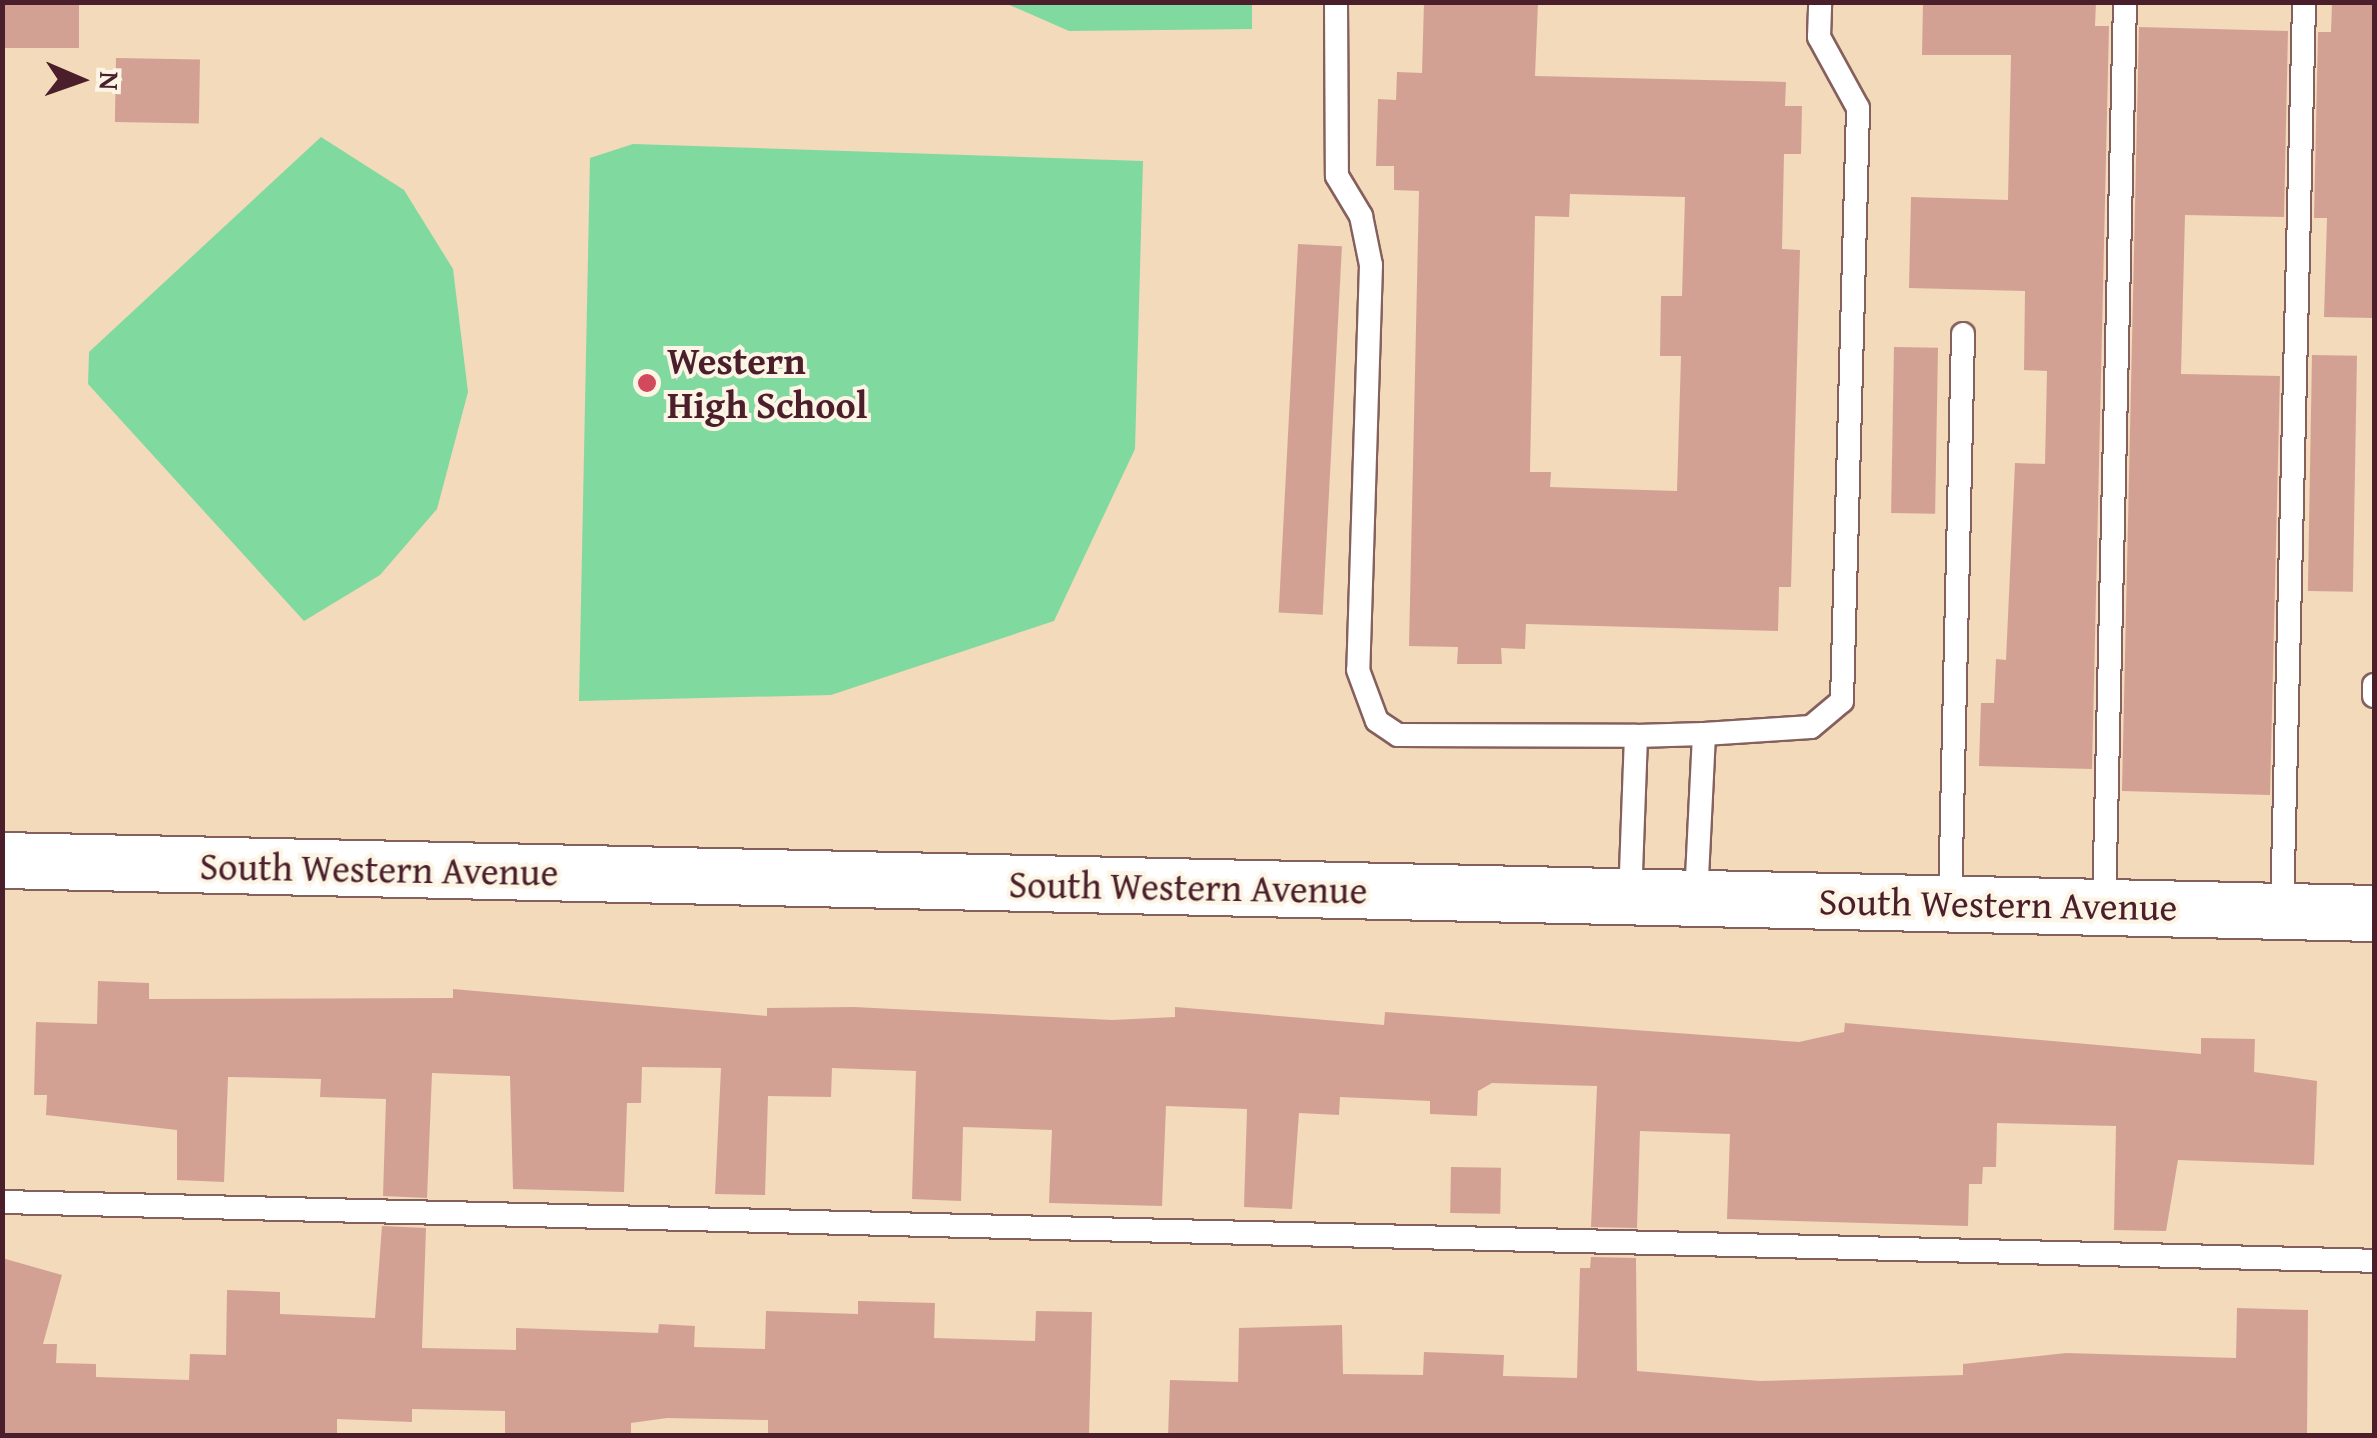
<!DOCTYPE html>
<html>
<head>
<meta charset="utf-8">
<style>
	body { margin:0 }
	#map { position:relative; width:2377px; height:1438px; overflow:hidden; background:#f2daba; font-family:"Gentium Book Plus",serif }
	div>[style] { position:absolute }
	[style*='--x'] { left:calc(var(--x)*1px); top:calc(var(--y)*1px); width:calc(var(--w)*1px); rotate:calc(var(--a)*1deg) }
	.green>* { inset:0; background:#80d99f }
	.building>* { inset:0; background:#d3a194; transform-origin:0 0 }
	.roads { filter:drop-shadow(2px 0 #85605d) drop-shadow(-2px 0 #85605d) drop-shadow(0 2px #85605d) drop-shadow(0 -2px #85605d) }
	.lane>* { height:22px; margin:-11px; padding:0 11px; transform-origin:11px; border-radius:11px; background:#fff }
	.secondary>* { height:55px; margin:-27.5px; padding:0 27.5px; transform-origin:27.5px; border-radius:27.5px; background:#fff }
	.dots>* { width:28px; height:28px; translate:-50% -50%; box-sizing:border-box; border:5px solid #fcf5e5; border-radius:50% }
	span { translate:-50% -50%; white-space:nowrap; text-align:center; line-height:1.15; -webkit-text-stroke:8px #fcf5e5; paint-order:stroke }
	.poi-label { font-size:38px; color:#4a1f2b; font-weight:700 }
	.left { translate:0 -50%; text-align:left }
	.street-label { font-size:38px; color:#4a1f2b }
	.frame { position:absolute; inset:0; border:5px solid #4a1f2b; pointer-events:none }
	.north { position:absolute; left:30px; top:30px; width:100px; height:100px; -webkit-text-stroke:8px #fcf5e5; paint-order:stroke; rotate:92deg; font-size:28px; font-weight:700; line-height:40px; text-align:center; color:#4a1f2b }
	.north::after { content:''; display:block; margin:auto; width:35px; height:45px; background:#4a1f2b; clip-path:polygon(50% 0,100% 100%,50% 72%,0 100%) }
</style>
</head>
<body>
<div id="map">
	<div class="green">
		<div style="clip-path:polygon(1005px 3px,1252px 3px,1252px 29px,1069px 31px)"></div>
		<div style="clip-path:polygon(321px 137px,404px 190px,453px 269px,468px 392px,437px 509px,380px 575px,304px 621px,88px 384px,89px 352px)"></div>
		<div style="clip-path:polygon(633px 144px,1143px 161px,1135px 449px,1054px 621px,831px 695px,579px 701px,590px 158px)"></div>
	</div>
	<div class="building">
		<div style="left:2px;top:2px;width:77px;height:46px"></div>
		<div style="clip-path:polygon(evenodd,1424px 2px,1538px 2px,1535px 76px,1786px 82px,1785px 106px,1802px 106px,1801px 154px,1784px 154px,1782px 249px,1800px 250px,1791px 587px,1779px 587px,1778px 631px,1526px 624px,1525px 649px,1501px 648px,1502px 664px,1457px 664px,1458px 647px,1409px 646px,1419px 191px,1394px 190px,1394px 166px,1376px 166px,1378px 99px,1396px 100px,1397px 72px,1422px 73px,1424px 2px,1570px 194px,1685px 197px,1682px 296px,1661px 296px,1660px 356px,1681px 356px,1677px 491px,1550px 487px,1551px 472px,1530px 472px,1535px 216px,1569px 217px,1570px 194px)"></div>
		<div style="clip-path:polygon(1923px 2px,2096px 2px,2095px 26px,2109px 26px,2092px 769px,1979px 766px,1981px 703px,1994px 703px,1996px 659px,2006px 660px,2015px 463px,2045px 464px,2047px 371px,2024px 370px,2025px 291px,1909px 288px,1911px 197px,2008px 200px,2011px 55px,1922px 55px)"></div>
		<div style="clip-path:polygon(2332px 2px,2374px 2px,2374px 318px,2324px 317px,2327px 218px,2314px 218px,2318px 32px,2331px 32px)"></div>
		<div style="clip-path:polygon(2139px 27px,2288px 31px,2284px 217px,2185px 215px,2181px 374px,2280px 376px,2270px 795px,2122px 791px)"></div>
		<div style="left:116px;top:58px;width:84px;height:64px;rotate:1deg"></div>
		<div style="left:1298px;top:244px;width:44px;height:369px;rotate:3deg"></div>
		<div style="left:1894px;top:347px;width:44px;height:166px;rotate:1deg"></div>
		<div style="left:2312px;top:355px;width:45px;height:236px;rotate:1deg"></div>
		<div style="clip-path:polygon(98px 981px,149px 983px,149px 999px,453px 998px,453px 989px,767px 1016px,767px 1008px,854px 1007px,1112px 1020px,1175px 1017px,1175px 1007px,1384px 1025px,1385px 1012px,1799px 1042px,1844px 1032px,1845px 1023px,2201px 1054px,2201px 1038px,2255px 1039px,2254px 1072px,2317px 1081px,2314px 1165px,2178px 1160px,2166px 1231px,2114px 1230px,2116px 1126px,1997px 1123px,1996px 1167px,1983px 1167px,1982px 1184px,1969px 1184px,1968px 1226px,1727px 1219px,1730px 1134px,1640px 1131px,1637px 1228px,1591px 1227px,1597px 1086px,1492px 1083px,1478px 1091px,1477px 1116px,1430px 1114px,1430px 1101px,1340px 1097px,1339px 1115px,1299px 1113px,1292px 1209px,1244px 1207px,1247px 1109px,1166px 1106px,1162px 1206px,1049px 1203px,1052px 1130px,963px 1127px,961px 1201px,912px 1199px,916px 1071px,832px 1068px,831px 1097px,768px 1096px,765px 1195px,715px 1194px,721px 1068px,642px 1067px,641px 1103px,627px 1103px,624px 1192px,513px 1189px,510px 1076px,432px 1073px,427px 1198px,383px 1196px,386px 1099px,320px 1097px,321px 1079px,228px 1077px,224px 1182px,177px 1180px,177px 1130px,46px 1115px,47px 1095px,34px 1095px,36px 1022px,97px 1024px)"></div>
		<div style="left:1451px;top:1167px;width:50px;height:46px;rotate:1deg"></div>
		<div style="clip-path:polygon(382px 1226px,426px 1228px,422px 1348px,516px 1350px,516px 1328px,658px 1333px,659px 1324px,695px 1326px,694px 1347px,765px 1349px,766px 1311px,858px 1314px,858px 1301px,935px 1303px,934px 1338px,1035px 1341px,1036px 1311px,1092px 1312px,1089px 1434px,768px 1436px,768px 1420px,667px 1418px,631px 1423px,631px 1436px,505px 1436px,505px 1411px,412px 1409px,412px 1422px,337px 1419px,337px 1436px,2px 1433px,2px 1258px,62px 1275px,43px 1344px,57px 1344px,56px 1363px,96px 1364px,96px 1377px,189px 1380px,190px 1354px,226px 1355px,227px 1290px,280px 1292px,280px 1314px,375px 1318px)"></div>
		<div style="clip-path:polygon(1591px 1257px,1636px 1258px,1637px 1371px,1760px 1381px,1963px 1375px,1963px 1364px,2066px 1353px,2236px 1358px,2237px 1308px,2308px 1310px,2307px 1436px,1168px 1436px,1170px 1380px,1238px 1382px,1239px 1328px,1342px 1325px,1343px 1374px,1423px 1375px,1424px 1352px,1504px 1355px,1503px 1376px,1577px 1378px,1580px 1268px,1590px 1268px)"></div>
	</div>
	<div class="roads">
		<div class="lane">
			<div style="--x:1336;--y:2;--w:174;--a:89.7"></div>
			<div style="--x:1337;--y:176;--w:47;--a:59"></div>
			<div style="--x:1361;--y:216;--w:50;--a:78.5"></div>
			<div style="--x:1371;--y:265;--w:405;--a:91.8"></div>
			<div style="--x:1358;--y:670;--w:54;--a:69.6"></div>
			<div style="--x:1377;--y:721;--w:25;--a:34"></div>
			<div style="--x:1398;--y:735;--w:238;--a:0.2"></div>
			<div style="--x:1636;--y:736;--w:161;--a:92.1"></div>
			<div style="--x:2374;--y:685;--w:11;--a:90"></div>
			<div style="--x:1636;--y:736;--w:68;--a:-1.7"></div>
			<div style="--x:1696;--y:898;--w:164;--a:-87.2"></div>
			<div style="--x:1704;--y:734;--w:107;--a:-3.7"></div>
			<div style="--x:1811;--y:727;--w:40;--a:-40"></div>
			<div style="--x:1842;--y:701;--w:593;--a:-88.45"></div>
			<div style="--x:1858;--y:108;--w:81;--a:-118.8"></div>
			<div style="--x:1819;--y:37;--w:35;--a:-88"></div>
			<div style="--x:1950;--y:903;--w:569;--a:-88.69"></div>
			<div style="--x:2104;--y:907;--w:905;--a:-88.67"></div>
			<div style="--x:2282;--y:911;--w:909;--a:-88.61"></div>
			<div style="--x:2;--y:1202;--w:2373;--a:1.42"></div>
		</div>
		<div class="secondary">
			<div style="--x:2;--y:860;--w:2373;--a:1.28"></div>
		</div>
	</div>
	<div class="dots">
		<div style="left:647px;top:383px;background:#d1495b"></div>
	</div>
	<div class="poi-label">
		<span class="left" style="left:667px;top:383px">Western<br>High School</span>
	</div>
	<div class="street-label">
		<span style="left:379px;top:869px;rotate:1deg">South Western Avenue</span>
		<span style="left:1188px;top:887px;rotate:1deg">South Western Avenue</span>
		<span style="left:1998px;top:904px;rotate:1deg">South Western Avenue</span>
	</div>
	<div class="frame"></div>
	<div class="north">N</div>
</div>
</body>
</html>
